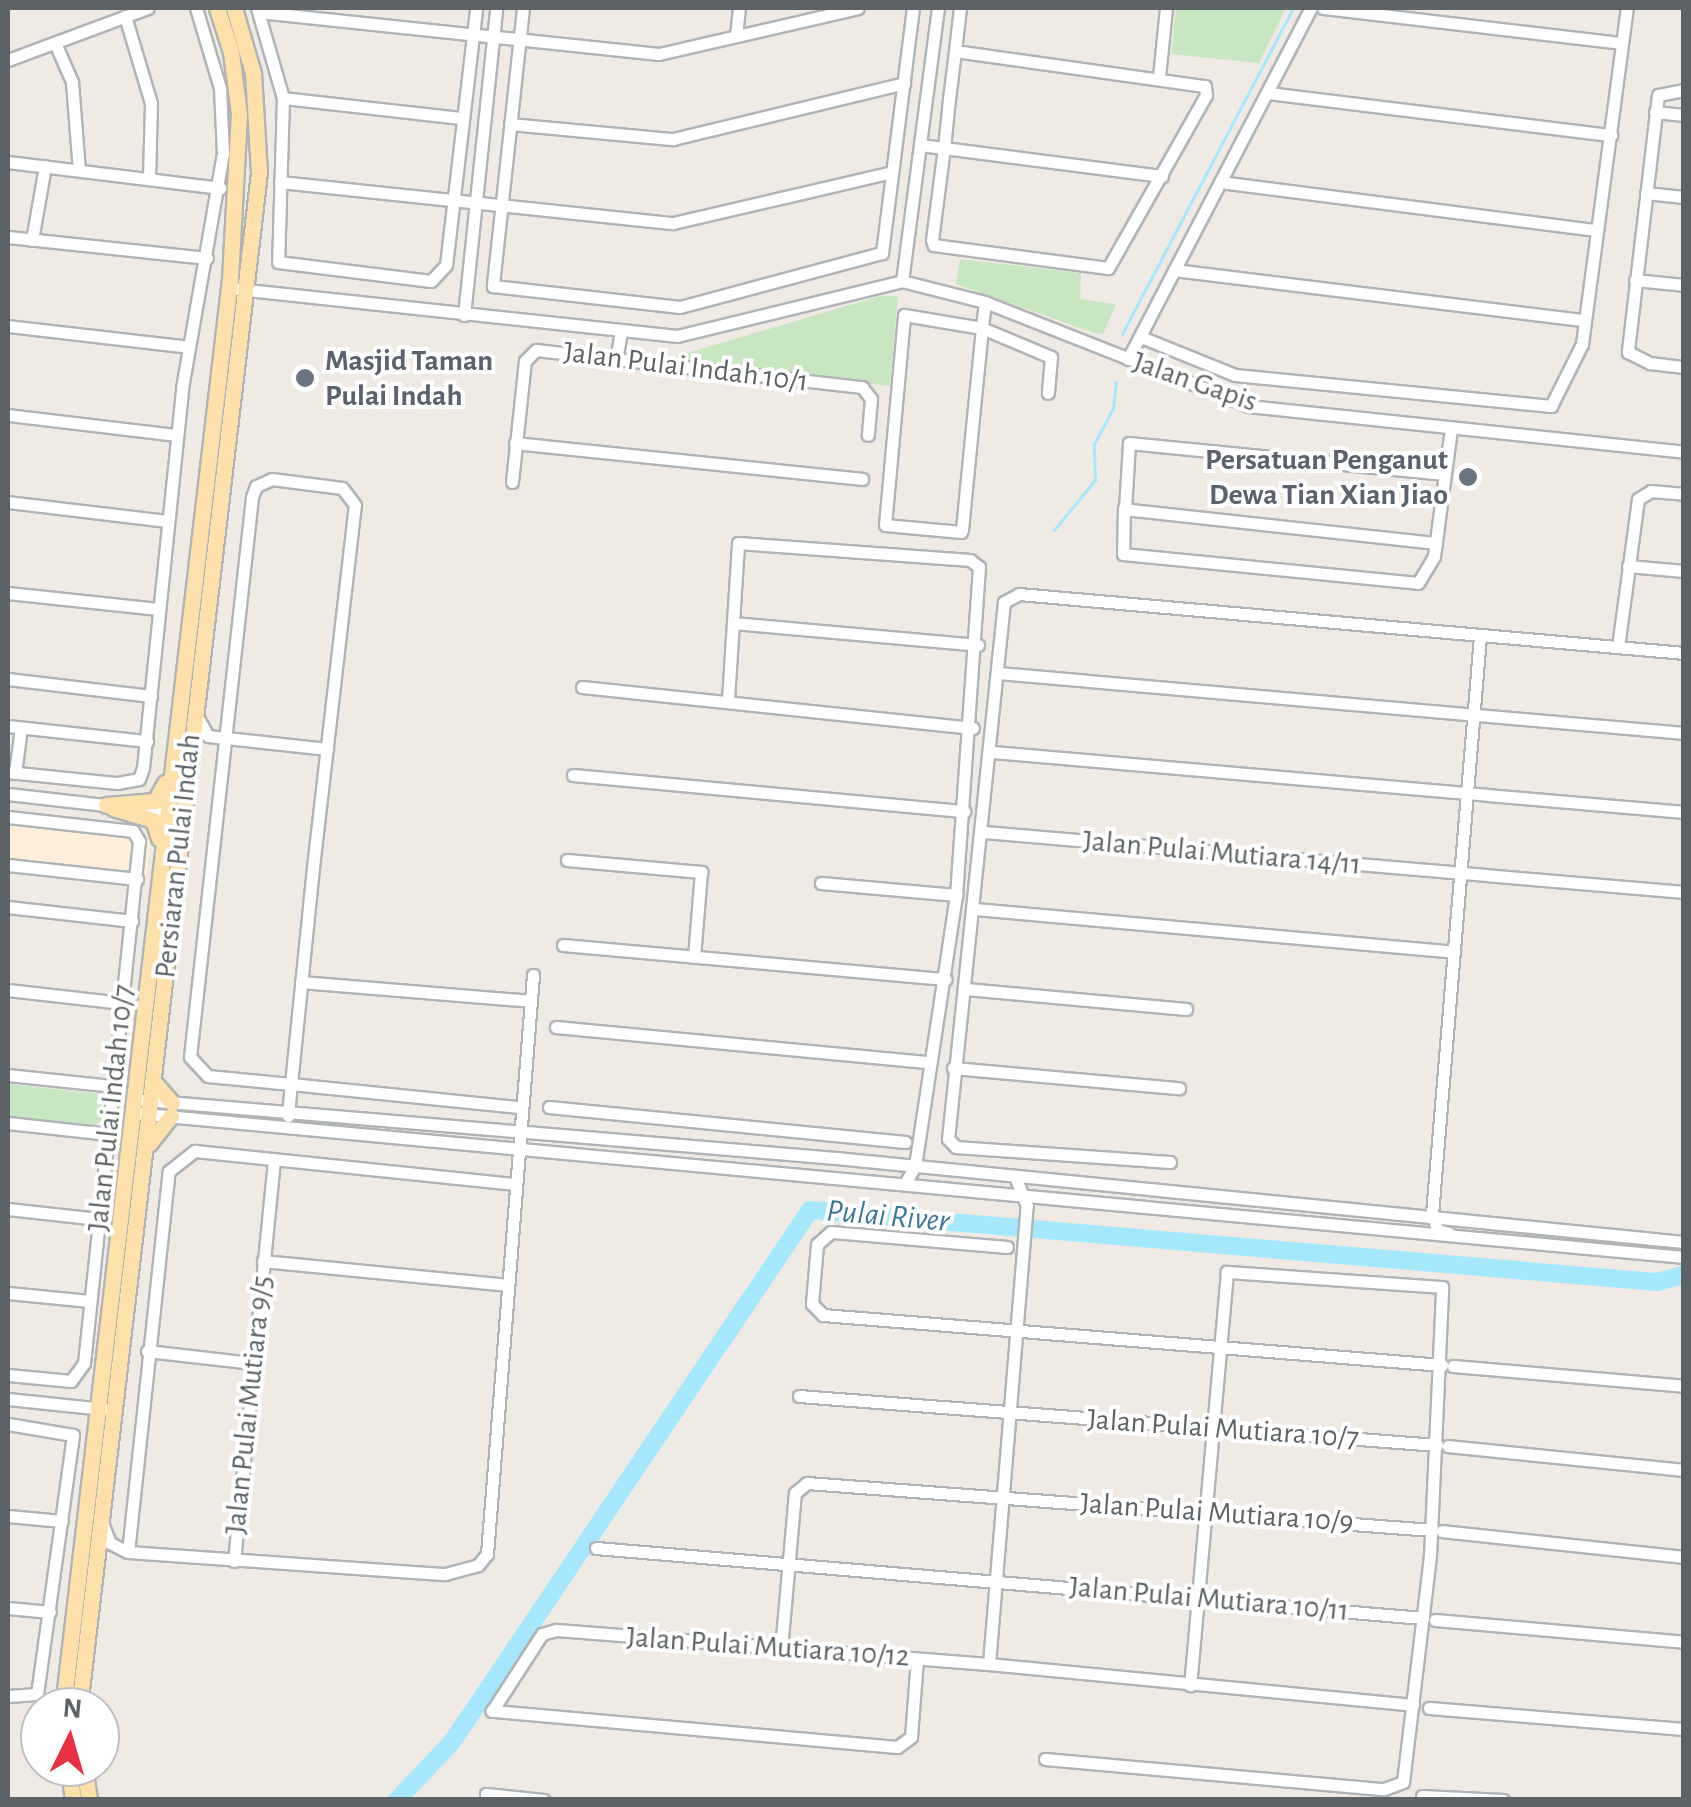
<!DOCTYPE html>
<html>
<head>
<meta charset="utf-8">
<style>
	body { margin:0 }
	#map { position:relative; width:1691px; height:1807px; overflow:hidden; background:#efeae4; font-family:"Alegreya Sans",sans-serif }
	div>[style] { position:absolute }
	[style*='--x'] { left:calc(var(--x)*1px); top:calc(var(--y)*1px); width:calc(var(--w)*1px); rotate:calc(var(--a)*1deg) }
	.commercial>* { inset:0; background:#fdefda; transform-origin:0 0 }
	.green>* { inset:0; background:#c8e6c1 }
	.stream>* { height:2.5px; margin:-1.25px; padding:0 1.25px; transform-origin:1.25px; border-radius:1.25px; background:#a5e8fe }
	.river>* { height:18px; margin:-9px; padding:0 9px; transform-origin:9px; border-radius:9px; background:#a5e8fe }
	.roads { filter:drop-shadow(2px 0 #b0b4b7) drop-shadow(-2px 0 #b0b4b7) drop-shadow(0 2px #b0b4b7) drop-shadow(0 -2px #b0b4b7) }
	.minor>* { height:11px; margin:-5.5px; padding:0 5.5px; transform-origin:5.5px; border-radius:5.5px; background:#fff }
	.major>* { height:15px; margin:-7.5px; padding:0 7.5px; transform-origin:7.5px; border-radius:7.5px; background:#fee1aa }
	.dots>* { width:28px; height:28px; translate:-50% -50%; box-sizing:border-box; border:5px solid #fff; border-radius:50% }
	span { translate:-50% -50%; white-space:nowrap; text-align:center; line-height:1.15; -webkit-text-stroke:8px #fff; paint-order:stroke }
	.worship-label { font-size:30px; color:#5b616d; font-weight:700 }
	.left { translate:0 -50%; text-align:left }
	.right { translate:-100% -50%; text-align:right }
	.street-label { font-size:30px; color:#5c6265 }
	.water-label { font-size:32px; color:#3a7896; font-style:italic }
	.frame { position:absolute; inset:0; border:10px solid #5c6265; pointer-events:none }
	.north { position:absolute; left:20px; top:1687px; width:100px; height:100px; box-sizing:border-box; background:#fff; border:2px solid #bec0c1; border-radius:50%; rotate:5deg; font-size:28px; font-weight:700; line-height:40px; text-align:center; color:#5c6265 }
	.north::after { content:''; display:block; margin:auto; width:35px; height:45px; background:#e83145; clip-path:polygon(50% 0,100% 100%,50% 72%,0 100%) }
</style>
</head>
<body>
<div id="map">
	<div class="commercial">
		<div style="left:8px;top:820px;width:144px;height:49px;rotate:6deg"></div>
	</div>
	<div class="green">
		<div style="clip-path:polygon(1176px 8px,1286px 8px,1259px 63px,1171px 54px)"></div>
		<div style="clip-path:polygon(960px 259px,1081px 273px,1080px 299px,1116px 304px,1103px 334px,1094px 333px,956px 284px)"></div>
		<div style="clip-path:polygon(880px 296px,898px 296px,890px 386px,664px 360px)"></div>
		<div style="clip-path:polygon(8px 1084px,100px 1094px,103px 1119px,94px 1126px,8px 1117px)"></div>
	</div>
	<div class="stream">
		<div style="--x:1122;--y:334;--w:368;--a:-62.3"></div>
		<div style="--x:1054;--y:530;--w:65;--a:-50.6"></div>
		<div style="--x:1095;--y:480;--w:36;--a:-92"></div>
		<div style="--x:1094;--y:444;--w:40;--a:-62"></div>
		<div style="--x:1113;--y:409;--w:27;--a:-84"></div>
	</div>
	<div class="river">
		<div style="--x:397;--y:1800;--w:80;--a:-46.5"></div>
		<div style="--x:452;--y:1742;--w:641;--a:-56.06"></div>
		<div style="--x:810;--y:1210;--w:850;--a:4.86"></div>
		<div style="--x:1657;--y:1282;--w:28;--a:-15"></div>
	</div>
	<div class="roads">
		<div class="minor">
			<div style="--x:257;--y:8;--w:94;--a:73.9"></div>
			<div style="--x:283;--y:98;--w:164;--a:91.7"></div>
			<div style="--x:278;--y:262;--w:154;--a:7.1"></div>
			<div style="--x:431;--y:281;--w:22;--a:-47"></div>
			<div style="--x:446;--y:265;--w:259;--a:-83.3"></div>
			<div style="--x:523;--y:8;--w:280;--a:96.2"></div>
			<div style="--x:493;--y:286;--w:188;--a:6.4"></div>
			<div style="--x:680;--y:307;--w:209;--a:-15"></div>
			<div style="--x:882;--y:253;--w:247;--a:-82.8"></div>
			<div style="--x:1323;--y:8;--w:300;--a:6.7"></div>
			<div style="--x:259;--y:12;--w:402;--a:6"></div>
			<div style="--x:659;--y:54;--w:204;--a:-13"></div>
			<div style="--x:125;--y:16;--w:91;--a:73.4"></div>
			<div style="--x:151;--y:103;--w:76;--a:91.5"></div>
			<div style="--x:736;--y:36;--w:28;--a:-84"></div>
			<div style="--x:55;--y:43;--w:43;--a:66.4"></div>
			<div style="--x:72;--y:82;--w:88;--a:85.5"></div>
			<div style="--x:955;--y:51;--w:252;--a:8"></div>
			<div style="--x:1205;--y:86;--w:9;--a:84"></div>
			<div style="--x:1206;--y:95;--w:199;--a:119.5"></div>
			<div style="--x:1108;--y:268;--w:176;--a:-172.5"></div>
			<div style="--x:934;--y:245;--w:5;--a:-112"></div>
			<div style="--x:932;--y:240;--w:93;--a:-82.6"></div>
			<div style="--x:944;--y:148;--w:49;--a:-84.2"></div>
			<div style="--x:949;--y:99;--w:48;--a:-82.9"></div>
			<div style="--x:955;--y:51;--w:43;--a:-83.4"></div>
			<div style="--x:8;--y:60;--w:149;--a:-20.4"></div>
			<div style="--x:1159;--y:77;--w:69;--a:-84.2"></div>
			<div style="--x:1684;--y:90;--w:26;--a:169"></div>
			<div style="--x:1658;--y:95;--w:259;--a:96.7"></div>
			<div style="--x:1628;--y:352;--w:25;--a:27"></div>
			<div style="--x:1650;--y:363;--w:34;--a:7"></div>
			<div style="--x:1268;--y:93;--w:346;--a:7"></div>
			<div style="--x:283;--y:98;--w:180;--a:6.4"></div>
			<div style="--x:1655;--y:112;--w:29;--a:6"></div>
			<div style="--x:510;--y:124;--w:164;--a:5.3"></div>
			<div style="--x:673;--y:139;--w:238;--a:-13.6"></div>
			<div style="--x:920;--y:145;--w:244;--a:7.3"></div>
			<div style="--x:8;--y:162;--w:214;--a:7"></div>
			<div style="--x:280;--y:182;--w:395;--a:6"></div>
			<div style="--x:673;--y:223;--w:225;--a:-13.1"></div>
			<div style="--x:1220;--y:182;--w:379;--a:7.3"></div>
			<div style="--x:1646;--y:193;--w:38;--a:6"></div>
			<div style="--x:8;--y:237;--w:200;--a:6"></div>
			<div style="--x:32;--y:240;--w:75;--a:-80"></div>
			<div style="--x:1174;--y:270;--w:413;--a:7"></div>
			<div style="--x:1635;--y:280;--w:49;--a:5.8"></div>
			<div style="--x:902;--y:281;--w:275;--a:-82.5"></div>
			<div style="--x:238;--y:289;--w:442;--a:6.1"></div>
			<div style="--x:677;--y:336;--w:232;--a:-13.7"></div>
			<div style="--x:902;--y:281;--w:86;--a:14.2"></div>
			<div style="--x:985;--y:302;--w:284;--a:21.5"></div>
			<div style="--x:1249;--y:406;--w:437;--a:6"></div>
			<div style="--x:985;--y:302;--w:26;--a:97"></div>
			<div style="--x:982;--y:328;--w:60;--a:95.7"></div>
			<div style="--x:976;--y:388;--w:9;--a:96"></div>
			<div style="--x:975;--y:397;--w:133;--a:95.6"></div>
			<div style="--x:962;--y:529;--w:3;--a:108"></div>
			<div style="--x:961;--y:532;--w:76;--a:-174.7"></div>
			<div style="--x:885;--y:525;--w:211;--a:-84.8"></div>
			<div style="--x:904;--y:315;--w:79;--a:9.5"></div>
			<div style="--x:982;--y:328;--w:75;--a:22.8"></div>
			<div style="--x:1051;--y:357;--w:36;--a:95"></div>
			<div style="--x:464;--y:315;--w:309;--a:-84"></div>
			<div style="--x:8;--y:326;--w:182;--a:6.6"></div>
			<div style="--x:1141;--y:337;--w:101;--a:22"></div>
			<div style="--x:1235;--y:375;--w:318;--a:5.6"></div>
			<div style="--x:1551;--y:406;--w:69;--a:-63.4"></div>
			<div style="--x:1582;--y:344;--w:339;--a:-82.4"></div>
			<div style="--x:1128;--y:359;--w:396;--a:-62.5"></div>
			<div style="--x:616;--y:360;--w:28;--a:-80"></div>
			<div style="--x:8;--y:415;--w:169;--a:6.8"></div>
			<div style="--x:515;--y:443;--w:349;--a:5.9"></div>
			<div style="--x:512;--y:482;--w:122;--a:-83.9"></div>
			<div style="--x:525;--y:361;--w:16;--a:-45"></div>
			<div style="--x:536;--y:350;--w:328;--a:6.5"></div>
			<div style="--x:862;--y:387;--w:15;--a:53"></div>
			<div style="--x:871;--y:399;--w:36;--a:95"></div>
			<div style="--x:8;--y:502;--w:161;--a:6.8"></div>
			<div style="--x:1124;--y:508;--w:46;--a:91.2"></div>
			<div style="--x:1123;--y:554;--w:296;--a:5.6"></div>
			<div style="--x:1418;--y:583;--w:31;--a:-59"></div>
			<div style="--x:1434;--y:556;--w:129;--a:-82.4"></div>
			<div style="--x:1436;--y:543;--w:313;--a:-173.8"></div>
			<div style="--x:1125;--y:509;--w:66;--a:-86.5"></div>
			<div style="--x:1129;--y:443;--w:317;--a:5.6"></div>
			<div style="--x:1628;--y:566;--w:56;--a:5.1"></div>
			<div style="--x:8;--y:593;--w:151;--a:6.1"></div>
			<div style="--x:733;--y:623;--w:246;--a:5.1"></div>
			<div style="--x:1618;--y:647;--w:149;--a:-82.3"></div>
			<div style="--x:1638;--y:499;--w:15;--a:-32"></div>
			<div style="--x:1651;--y:491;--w:33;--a:5"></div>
			<div style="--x:998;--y:673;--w:689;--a:5"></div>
			<div style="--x:8;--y:679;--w:144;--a:6.8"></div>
			<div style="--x:582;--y:687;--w:393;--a:6"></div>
			<div style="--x:728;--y:699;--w:156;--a:-86.3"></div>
			<div style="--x:738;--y:543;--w:233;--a:4.2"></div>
			<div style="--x:970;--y:560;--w:11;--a:38"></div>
			<div style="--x:979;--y:567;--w:329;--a:94"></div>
			<div style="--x:956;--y:895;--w:274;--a:98.6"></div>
			<div style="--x:915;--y:1166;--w:20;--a:120"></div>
			<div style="--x:199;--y:720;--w:18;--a:61"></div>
			<div style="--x:208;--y:736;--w:120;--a:6.2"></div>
			<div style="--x:8;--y:726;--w:140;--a:6.2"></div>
			<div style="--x:993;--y:752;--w:694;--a:4.96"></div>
			<div style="--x:8;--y:772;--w:110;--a:5.8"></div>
			<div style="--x:117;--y:783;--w:22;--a:-10"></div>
			<div style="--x:139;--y:779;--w:12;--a:-70"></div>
			<div style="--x:143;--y:768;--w:382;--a:-84.1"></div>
			<div style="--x:182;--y:388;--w:238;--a:-80.1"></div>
			<div style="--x:223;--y:154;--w:66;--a:-92.6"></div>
			<div style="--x:220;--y:88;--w:84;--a:-106.7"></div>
			<div style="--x:15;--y:773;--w:45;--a:-82.4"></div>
			<div style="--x:573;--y:775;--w:393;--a:5.3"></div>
			<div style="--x:8;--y:794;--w:106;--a:6.5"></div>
			<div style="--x:131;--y:808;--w:41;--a:7"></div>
			<div style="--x:8;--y:817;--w:126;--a:6.4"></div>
			<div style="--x:133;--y:831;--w:12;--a:59"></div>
			<div style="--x:139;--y:841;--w:525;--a:96.01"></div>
			<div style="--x:84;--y:1363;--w:22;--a:126"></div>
			<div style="--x:71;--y:1381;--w:63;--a:-174.6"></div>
			<div style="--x:984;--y:832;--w:703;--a:4.9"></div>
			<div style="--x:567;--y:860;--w:135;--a:5.1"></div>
			<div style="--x:701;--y:872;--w:85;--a:94.7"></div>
			<div style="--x:8;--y:865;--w:130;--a:6.2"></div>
			<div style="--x:821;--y:883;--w:136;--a:5.1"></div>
			<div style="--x:8;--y:907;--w:125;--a:6.4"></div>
			<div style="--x:975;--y:909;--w:481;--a:5.1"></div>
			<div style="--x:563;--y:945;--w:384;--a:5.1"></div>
			<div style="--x:301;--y:982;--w:230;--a:4.7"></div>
			<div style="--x:966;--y:989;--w:221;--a:5.2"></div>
			<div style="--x:8;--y:990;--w:115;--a:6.5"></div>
			<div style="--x:556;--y:1027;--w:374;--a:5.4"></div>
			<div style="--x:953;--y:1068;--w:227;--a:5.1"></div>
			<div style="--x:8;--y:1075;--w:106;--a:6"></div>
			<div style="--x:144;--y:1100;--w:694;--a:4.79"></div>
			<div style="--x:836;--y:1158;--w:852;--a:5.66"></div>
			<div style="--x:549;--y:1107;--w:358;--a:5.6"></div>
			<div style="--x:134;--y:1113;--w:1557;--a:5.31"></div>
			<div style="--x:288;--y:1116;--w:32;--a:-85"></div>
			<div style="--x:291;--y:1084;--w:218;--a:-84.2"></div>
			<div style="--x:313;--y:867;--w:364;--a:-83.4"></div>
			<div style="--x:355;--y:505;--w:21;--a:-127"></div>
			<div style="--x:342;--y:488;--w:71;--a:-172.7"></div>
			<div style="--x:272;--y:479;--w:17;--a:156"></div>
			<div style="--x:256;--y:486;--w:12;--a:110"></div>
			<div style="--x:252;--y:497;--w:563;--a:96.32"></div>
			<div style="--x:190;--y:1057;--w:26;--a:47"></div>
			<div style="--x:208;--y:1076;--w:83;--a:5.5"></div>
			<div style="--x:291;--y:1084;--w:229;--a:5.8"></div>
			<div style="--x:8;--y:1123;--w:101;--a:6.3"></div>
			<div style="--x:1170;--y:1162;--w:215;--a:-176"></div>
			<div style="--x:956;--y:1147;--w:11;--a:-135"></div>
			<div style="--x:948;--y:1139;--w:540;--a:-84.05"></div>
			<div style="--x:1004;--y:602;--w:17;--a:-28"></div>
			<div style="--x:1019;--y:594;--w:668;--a:5.07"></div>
			<div style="--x:8;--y:1209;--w:91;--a:6.3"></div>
			<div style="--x:1449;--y:1233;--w:12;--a:-166"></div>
			<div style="--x:1437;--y:1230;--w:17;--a:-107"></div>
			<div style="--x:1432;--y:1214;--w:580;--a:-85.25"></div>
			<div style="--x:1007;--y:1247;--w:177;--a:-175.1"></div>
			<div style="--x:831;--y:1232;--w:18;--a:139"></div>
			<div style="--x:817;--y:1244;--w:60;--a:94.8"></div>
			<div style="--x:812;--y:1304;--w:16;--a:45"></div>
			<div style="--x:823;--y:1315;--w:621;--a:4.62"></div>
			<div style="--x:263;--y:1261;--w:244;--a:5.6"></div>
			<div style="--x:8;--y:1293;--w:82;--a:5.6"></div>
			<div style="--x:147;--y:1351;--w:107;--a:6.5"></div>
			<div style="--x:1453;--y:1366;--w:232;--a:4.9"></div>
			<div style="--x:799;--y:1396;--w:640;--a:4.39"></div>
			<div style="--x:8;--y:1399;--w:96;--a:6"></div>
			<div style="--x:8;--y:1424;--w:66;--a:9.6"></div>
			<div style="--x:73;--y:1435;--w:261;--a:97.9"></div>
			<div style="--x:37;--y:1694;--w:29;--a:176"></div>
			<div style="--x:1448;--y:1446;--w:237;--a:5.8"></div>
			<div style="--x:8;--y:1516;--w:54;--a:5.3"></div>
			<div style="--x:103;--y:1525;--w:19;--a:69"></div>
			<div style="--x:110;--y:1543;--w:20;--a:27"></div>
			<div style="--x:128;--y:1552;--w:318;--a:4"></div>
			<div style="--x:445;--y:1574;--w:34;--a:-15"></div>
			<div style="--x:478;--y:1565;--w:14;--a:-51"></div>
			<div style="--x:487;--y:1554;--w:581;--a:-85.46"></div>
			<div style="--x:1442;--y:1531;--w:243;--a:6.1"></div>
			<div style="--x:596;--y:1548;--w:830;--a:4.84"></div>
			<div style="--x:128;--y:1552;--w:383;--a:-83.9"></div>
			<div style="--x:169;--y:1171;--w:33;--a:-38"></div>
			<div style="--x:195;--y:1151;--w:320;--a:5.9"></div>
			<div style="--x:234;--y:1561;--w:404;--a:-84.3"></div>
			<div style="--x:8;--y:1608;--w:42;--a:5.4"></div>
			<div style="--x:1435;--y:1620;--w:250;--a:5"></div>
			<div style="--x:781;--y:1649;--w:157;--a:-84.9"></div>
			<div style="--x:795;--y:1493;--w:16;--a:-40"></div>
			<div style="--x:807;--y:1483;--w:627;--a:4.3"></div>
			<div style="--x:917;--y:1659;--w:78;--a:94.4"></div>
			<div style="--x:911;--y:1737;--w:17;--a:144"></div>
			<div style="--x:897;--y:1747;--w:407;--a:-174.9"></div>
			<div style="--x:492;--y:1711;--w:92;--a:-57"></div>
			<div style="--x:542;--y:1634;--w:15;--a:-16"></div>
			<div style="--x:556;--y:1630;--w:434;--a:4.5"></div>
			<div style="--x:989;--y:1664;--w:426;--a:5.5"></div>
			<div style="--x:989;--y:1664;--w:460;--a:-85.3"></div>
			<div style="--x:1027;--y:1206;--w:32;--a:-112"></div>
			<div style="--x:1429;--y:1708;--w:256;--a:4.7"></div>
			<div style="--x:1045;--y:1759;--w:340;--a:5.1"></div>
			<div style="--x:1384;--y:1789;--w:20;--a:-20"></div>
			<div style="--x:1403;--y:1782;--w:228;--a:-83.2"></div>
			<div style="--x:1430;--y:1556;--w:269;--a:-87.4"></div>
			<div style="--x:1442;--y:1287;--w:216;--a:-176"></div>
			<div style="--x:1227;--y:1272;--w:415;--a:95.1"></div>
			<div style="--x:1422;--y:1796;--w:81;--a:2.8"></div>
			<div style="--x:486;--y:1800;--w:6;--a:-90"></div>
			<div style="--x:486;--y:1794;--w:58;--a:5.9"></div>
		</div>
		<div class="major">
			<div style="--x:106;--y:805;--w:49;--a:-4.7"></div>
			<div style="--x:155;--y:801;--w:21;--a:-61"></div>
			<div style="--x:113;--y:808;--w:42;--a:16.7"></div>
			<div style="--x:153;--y:820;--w:19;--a:72"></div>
			<div style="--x:153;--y:1081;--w:29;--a:49"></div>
			<div style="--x:149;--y:1144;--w:36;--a:-52"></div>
			<div style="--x:63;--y:1707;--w:1438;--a:-83.33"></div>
			<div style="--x:230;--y:279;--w:165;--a:-86.9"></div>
			<div style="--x:239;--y:114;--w:63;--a:-97.4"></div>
			<div style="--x:231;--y:52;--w:46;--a:-107.7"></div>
			<div style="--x:79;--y:1707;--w:1545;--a:-83.31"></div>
			<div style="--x:259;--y:173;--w:100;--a:-93.4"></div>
			<div style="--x:253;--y:73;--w:68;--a:-106.3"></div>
			<div style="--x:68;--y:1767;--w:33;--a:81"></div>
			<div style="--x:84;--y:1767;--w:33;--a:81"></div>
		</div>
	</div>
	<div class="dots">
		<div style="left:305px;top:378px;background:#6b7280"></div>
		<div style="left:1468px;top:477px;background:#6b7280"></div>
	</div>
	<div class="worship-label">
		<span class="left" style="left:325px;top:378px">Masjid Taman<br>Pulai Indah</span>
		<span class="right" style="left:1448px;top:477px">Persatuan Penganut<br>Dewa Tian Xian Jiao</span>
	</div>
	<div class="street-label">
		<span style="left:686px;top:367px;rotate:7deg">Jalan Pulai Indah 10/1</span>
		<span style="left:1195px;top:382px;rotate:19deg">Jalan Gapis</span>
		<span style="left:1222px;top:853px;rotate:5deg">Jalan Pulai Mutiara 14/11</span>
		<span style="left:178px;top:856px;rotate:-84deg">Persiaran Pulai Indah</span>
		<span style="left:111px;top:1108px;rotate:-84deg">Jalan Pulai Indah 10/7</span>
		<span style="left:249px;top:1405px;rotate:-84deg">Jalan Pulai Mutiara 9/5</span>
		<span style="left:1223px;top:1429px;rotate:4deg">Jalan Pulai Mutiara 10/7</span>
		<span style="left:1217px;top:1513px;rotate:4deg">Jalan Pulai Mutiara 10/9</span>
		<span style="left:1209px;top:1599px;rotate:5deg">Jalan Pulai Mutiara 10/11</span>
		<span style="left:768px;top:1647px;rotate:4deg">Jalan Pulai Mutiara 10/12</span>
	</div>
	<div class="water-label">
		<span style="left:888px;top:1216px;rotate:5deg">Pulai River</span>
	</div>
	<div class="frame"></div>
	<div class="north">N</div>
</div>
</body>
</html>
